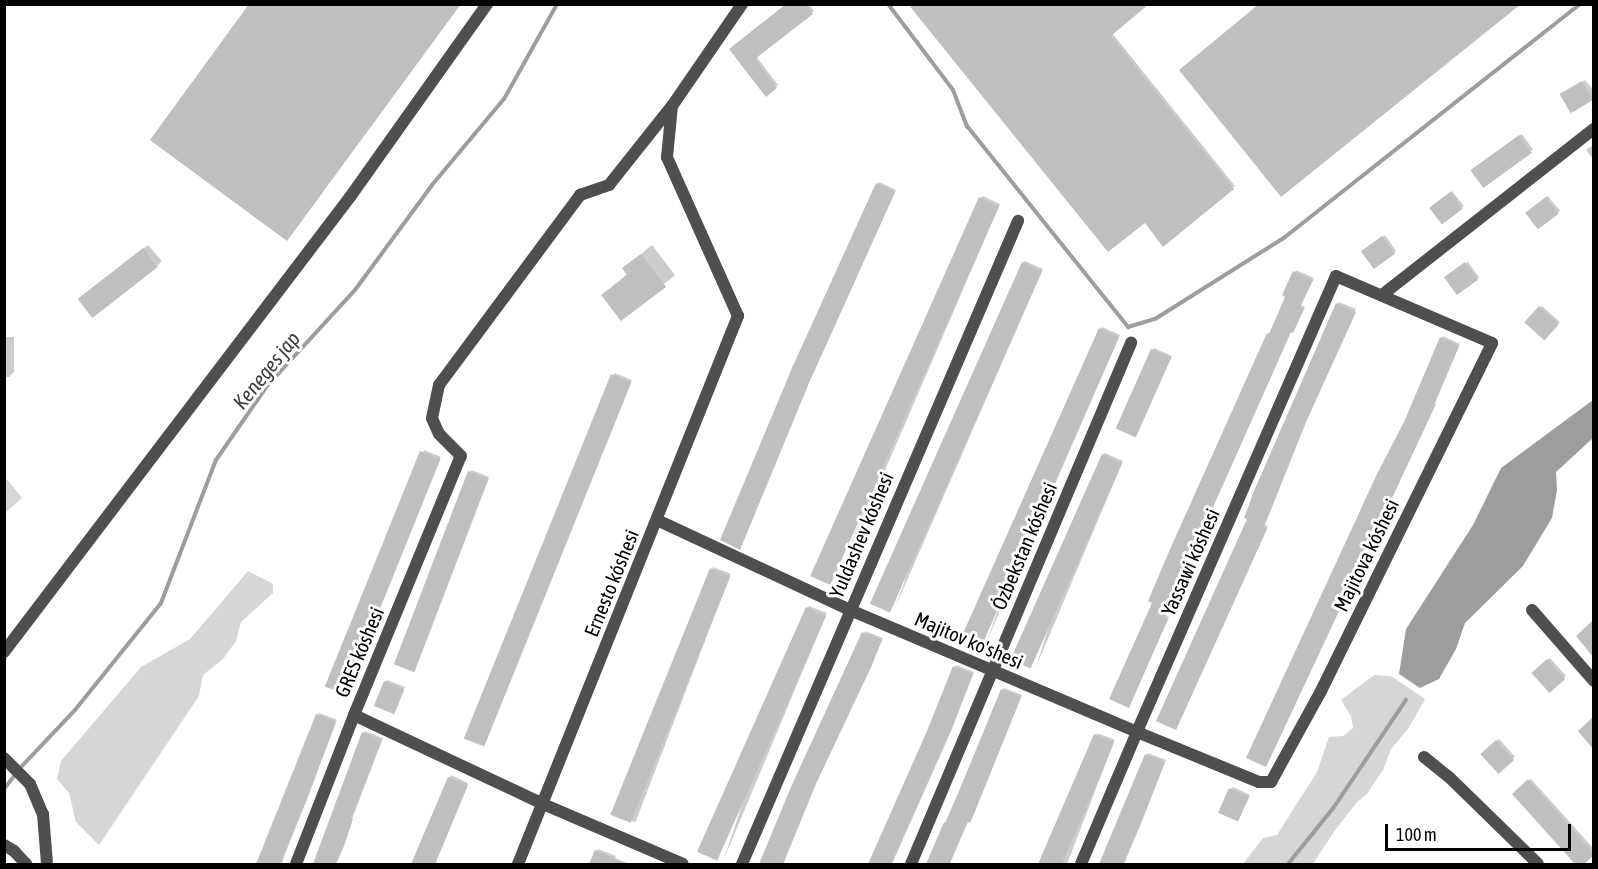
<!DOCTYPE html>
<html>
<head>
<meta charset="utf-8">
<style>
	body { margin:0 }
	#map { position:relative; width:1598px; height:869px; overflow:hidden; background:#fff; font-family:"Asap Condensed",sans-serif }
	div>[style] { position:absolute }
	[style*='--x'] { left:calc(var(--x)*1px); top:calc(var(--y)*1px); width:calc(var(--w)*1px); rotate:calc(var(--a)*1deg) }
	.green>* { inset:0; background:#d6d6d6 }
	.water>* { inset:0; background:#9d9d9d }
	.shadow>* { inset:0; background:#0003; transform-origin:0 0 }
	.stream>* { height:4px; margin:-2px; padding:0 2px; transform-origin:2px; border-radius:2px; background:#9d9d9d }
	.building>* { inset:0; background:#bfbfbf; transform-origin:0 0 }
	.minor>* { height:12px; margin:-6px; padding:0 6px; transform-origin:6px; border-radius:6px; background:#4f4f4f }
	.tertiary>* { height:12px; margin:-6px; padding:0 6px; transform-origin:6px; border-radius:6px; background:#4f4f4f }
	span { translate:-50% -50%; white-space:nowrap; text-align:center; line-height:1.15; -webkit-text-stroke:6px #fff; paint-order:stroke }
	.street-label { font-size:20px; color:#000 }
	.water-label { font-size:21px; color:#3e3e3e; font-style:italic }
	.frame { position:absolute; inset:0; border:6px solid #000; pointer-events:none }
	.scale { position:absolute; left:1385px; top:824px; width:186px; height:27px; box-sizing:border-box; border:3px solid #000; border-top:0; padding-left:8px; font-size:18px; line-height:21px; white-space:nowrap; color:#000; -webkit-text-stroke:4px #fff; paint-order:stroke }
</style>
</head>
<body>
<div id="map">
	<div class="green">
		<div style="clip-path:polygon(7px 479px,22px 498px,5px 513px,5px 481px)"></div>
		<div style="clip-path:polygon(248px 571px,273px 584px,273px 593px,241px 622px,236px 641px,223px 659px,203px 675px,199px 696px,99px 845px,76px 822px,69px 793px,57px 779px,61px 761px,141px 667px,190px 639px)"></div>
		<div style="clip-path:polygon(1374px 675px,1391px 676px,1425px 699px,1408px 729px,1391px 749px,1383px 770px,1367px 794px,1357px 802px,1333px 833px,1313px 864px,1243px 864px,1263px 838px,1277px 835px,1317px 772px,1329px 737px,1343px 736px,1353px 728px,1351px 716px,1341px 700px)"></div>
	</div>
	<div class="water">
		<div style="clip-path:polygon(1593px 400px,1593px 438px,1556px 472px,1557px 490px,1552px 518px,1523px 566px,1465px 623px,1456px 649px,1439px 679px,1420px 688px,1399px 674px,1406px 629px,1473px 525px,1501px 468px)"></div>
	</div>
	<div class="shadow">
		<div style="clip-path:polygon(788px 4px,809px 4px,814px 11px,756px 56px,778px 85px,766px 94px,731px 49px)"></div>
		<div style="clip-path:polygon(910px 4px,1112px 33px,1235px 186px,1164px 244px,1145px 221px)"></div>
		<div style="clip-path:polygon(1585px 80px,1594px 91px,1594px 98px,1574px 112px,1565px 95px)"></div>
		<div style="left:1522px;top:134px;width:19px;height:59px;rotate:55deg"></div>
		<div style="clip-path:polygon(1594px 144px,1594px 160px,1586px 150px)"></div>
		<div style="clip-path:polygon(879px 182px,896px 190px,810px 380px,877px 184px)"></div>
		<div style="clip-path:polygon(1452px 191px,1464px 206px,1462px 208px,1432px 206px)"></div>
		<div style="clip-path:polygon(983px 196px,1000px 204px,835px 586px,981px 198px)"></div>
		<div style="clip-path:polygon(1548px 196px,1560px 211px,1558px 213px,1528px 211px)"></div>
		<div style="clip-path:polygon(1385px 235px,1396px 251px,1374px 268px,1365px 250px)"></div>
		<div style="clip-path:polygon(148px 245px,162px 261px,157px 266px,85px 296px)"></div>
		<div style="clip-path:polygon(652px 245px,675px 275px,621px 319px,603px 295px,628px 273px,624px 268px)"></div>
		<div style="clip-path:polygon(1025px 261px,1043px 269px,894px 610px,1023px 263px)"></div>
		<div style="left:1468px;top:262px;width:19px;height:24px;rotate:54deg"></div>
		<div style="clip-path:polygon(1296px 270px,1314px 278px,1301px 305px,1305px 307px,1294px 330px,1291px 331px,1191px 555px,1166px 615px,1169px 617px,1130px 704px,1268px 334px,1271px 332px,1287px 296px)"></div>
		<div style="clip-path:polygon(1339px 302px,1356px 309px,1307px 419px,1264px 525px,1268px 526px,1176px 729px,1249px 518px)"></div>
		<div style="left:1542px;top:306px;width:24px;height:23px;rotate:42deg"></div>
		<div style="clip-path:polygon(1102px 327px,1120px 335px,986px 643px,1101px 329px)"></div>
		<div style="clip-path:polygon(1443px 336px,1460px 344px,1426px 425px,1267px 764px)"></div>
		<div style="clip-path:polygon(4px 337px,14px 337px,14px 372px,9px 377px,4px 377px)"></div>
		<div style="clip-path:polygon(1154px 348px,1172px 356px,1136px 433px,1152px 350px)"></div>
		<div style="clip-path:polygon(615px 373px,632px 380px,479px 742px,613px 375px)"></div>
		<div style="left:424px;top:450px;width:18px;height:255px;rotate:22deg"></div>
		<div style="clip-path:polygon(1105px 453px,1123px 461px,1036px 667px,1103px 455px)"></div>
		<div style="clip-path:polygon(472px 470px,489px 477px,411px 670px,470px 472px)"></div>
		<div style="left:713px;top:567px;width:19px;height:266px;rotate:21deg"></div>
		<div style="clip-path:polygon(809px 606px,827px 613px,724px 859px,807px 608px)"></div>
		<div style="clip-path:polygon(865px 631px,883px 638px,816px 783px,783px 864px,761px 864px,792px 788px)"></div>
		<div style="left:1550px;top:658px;width:24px;height:23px;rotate:48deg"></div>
		<div style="clip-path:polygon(956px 665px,974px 672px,952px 729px,892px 864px,870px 864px)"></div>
		<div style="clip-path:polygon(387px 680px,405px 687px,395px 710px,385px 682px)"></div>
		<div style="clip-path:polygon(1004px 688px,1022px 695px,972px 819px,968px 820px,950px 864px,927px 864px)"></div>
		<div style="left:319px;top:713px;width:19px;height:163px;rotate:21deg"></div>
		<div style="clip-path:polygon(365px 731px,383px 738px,335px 864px,315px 864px,336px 808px,334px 807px)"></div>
		<div style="left:1097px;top:733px;width:19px;height:142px;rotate:21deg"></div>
		<div style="left:1499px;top:739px;width:24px;height:23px;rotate:48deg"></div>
		<div style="clip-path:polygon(1148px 753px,1166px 760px,1131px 847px,1124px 864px,1102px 864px)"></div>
		<div style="clip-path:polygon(451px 775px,468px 783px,435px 864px,413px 864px)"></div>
		<div style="clip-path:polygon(1531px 779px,1594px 849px,1594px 854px,1582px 864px,1577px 864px,1514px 794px)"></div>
		<div style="clip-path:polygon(1233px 787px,1250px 795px,1238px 820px,1231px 789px)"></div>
		<div style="clip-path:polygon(598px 849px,616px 856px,612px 864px,591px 864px)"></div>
	</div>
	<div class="stream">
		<div style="--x:888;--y:4;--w:108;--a:52.9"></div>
		<div style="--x:953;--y:90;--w:39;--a:69"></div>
		<div style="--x:967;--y:126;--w:258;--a:51.3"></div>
		<div style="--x:1128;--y:327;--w:28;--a:-17"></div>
		<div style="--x:1155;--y:319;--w:154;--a:-32.2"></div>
		<div style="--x:1285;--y:237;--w:376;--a:-38.3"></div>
		<div style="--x:22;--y:766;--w:77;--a:-46.6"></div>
		<div style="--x:75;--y:710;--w:137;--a:-51.2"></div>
		<div style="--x:161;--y:603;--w:153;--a:-69"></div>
		<div style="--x:216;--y:460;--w:90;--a:-55.4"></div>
		<div style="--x:267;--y:386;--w:130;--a:-47.5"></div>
		<div style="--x:355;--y:290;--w:130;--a:-53.7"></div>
		<div style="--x:432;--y:185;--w:112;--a:-50.1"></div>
		<div style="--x:504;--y:99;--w:109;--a:-60.8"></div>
		<div style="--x:4;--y:789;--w:18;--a:-52"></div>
		<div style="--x:1288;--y:864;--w:73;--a:-51.1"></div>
		<div style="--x:1334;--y:807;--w:129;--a:-56.1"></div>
	</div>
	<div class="building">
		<div style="clip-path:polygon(249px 4px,461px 4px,287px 241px,150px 140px)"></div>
		<div style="clip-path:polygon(786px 4px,806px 4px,813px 14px,755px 59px,777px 88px,766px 97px,729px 49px)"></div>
		<div style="clip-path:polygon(908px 4px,1149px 4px,1111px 36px,1234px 189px,1163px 247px,1145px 223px,1108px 252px)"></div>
		<div style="clip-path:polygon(1259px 4px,1521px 4px,1281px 197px,1179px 70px)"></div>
		<div style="left:1582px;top:81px;width:22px;height:26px;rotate:60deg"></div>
		<div style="left:1519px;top:135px;width:22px;height:60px;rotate:54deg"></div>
		<div style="clip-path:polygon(876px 183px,895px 192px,809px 383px,740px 550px,720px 540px,792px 368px)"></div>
		<div style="left:1450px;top:192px;width:21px;height:26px;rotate:53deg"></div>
		<div style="left:979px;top:197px;width:22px;height:415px;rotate:24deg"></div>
		<div style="left:1546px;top:197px;width:21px;height:26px;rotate:53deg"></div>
		<div style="left:1382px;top:236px;width:22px;height:26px;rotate:54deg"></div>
		<div style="left:143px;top:248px;width:24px;height:83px;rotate:52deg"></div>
		<div style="clip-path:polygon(641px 254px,666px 287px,621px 321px,601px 295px,627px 275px,622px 268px)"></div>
		<div style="left:1022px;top:262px;width:22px;height:374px;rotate:24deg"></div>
		<div style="left:1465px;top:262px;width:22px;height:26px;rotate:54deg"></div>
		<div style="clip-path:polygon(1293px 271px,1313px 280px,1300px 307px,1304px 309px,1293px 333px,1291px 332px,1190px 559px,1165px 617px,1168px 619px,1129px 708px,1109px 699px,1152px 603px,1148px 601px,1171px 547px,1267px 333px,1269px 334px,1285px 297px,1282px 295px)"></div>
		<div style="clip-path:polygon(1336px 303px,1356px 312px,1306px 422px,1264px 527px,1267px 529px,1176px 730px,1156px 721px,1247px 519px,1244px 518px,1254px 491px)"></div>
		<div style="left:1539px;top:306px;width:27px;height:22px;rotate:42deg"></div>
		<div style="left:1099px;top:328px;width:22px;height:338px;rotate:24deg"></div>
		<div style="clip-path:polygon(1440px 337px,1459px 346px,1434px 403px,1436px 404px,1266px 767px,1246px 758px,1377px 474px,1404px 422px)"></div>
		<div style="left:1151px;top:349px;width:22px;height:87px;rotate:24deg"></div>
		<div style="left:611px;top:374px;width:22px;height:393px;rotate:22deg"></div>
		<div style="left:420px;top:451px;width:22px;height:254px;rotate:22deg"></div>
		<div style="left:1102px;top:454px;width:22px;height:225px;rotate:24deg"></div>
		<div style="left:468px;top:471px;width:22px;height:207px;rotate:21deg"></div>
		<div style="left:710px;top:568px;width:22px;height:266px;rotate:22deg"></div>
		<div style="left:806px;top:607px;width:22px;height:268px;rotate:24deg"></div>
		<div style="clip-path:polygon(1593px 620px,1593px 657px,1576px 636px)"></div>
		<div style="clip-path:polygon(862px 632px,882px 640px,872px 665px,815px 786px,783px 864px,759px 864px,791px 787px)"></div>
		<div style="left:1547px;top:659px;width:27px;height:21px;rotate:48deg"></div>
		<div style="clip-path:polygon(953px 666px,973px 674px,950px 732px,891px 864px,868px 864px,927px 731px)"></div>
		<div style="left:384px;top:681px;width:22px;height:27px;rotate:22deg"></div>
		<div style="clip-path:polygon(1001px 689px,1021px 697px,970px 823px,968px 822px,949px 864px,926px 864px,944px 822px,946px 823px)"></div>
		<div style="clip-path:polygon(316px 714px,336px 722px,306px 802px,280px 864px,256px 864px)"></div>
		<div style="clip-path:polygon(1593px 717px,1593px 749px,1578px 731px)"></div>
		<div style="clip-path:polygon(362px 732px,382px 740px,351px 818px,353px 819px,344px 846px,336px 864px,313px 864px)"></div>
		<div style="clip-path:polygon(1094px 734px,1114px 742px,1104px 767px,1062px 864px,1038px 864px)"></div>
		<div style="left:1496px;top:740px;width:27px;height:21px;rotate:48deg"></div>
		<div style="clip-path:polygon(1145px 754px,1165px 762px,1140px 826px,1123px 864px,1099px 864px)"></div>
		<div style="clip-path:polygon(448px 777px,468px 785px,441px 850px,435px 864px,411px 864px)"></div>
		<div style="clip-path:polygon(1528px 779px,1593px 853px,1593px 856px,1584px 864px,1575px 864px,1512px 794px)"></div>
		<div style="left:1229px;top:788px;width:22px;height:27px;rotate:24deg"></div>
		<div style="clip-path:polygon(595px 850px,629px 864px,589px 864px)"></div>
	</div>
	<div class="minor">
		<div style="--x:1382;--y:295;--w:269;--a:-38.1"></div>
		<div style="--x:657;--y:520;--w:213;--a:25"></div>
		<div style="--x:850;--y:610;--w:312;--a:23"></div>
		<div style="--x:1137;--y:732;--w:132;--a:22.3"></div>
		<div style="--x:1259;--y:782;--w:12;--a:0"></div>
		<div style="--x:1271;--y:782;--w:102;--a:-61.2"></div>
		<div style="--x:1320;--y:693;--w:390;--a:-63.8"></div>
		<div style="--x:1492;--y:343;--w:170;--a:-156.8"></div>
		<div style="--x:1336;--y:276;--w:498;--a:113.6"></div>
		<div style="--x:1137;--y:732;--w:143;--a:113"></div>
		<div style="--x:1532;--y:610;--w:94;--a:48.9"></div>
		<div style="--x:4;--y:652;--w:572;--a:-52.75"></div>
		<div style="--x:350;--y:197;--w:237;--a:-54.6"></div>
		<div style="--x:354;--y:715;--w:209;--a:25.2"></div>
		<div style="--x:543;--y:804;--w:152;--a:23.2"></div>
		<div style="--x:1424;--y:757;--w:32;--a:39"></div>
		<div style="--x:1449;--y:777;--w:124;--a:44.3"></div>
		<div style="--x:296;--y:864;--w:160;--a:-68.7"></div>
		<div style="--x:354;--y:715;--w:280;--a:-67.6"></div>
		<div style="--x:461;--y:456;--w:31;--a:-135"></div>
		<div style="--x:439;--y:434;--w:17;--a:-114"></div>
		<div style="--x:432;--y:418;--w:34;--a:-78"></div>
		<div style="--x:439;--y:385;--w:237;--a:-53.4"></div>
		<div style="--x:580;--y:195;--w:31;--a:-19"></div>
		<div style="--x:609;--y:185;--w:100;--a:-51.5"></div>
		<div style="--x:518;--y:864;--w:591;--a:-68.13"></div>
		<div style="--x:738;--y:316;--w:174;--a:-114.1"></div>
		<div style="--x:667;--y:157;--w:51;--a:-84.4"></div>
		<div style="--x:672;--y:106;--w:124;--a:-55.5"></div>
		<div style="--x:742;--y:864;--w:700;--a:-66.77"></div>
		<div style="--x:911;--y:864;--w:566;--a:-67.11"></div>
	</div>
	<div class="tertiary">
		<div style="--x:4;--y:758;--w:37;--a:45"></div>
		<div style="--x:30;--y:784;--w:33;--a:67"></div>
		<div style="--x:43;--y:814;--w:50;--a:85.4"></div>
		<div style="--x:4;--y:845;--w:12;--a:31"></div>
		<div style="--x:14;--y:851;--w:18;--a:47"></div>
	</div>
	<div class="street-label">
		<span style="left:861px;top:535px;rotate:-67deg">Yuldashev kóshesi</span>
		<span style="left:1024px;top:546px;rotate:-67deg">Ózbekstan kóshesi</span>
		<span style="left:1366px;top:555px;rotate:-64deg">Majitova kóshesi</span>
		<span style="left:1190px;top:562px;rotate:-66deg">Yassawi kóshesi</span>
		<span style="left:611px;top:583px;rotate:-68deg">Ernesto kóshesi</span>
		<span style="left:969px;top:640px;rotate:23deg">Majitov ko'shesi</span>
		<span style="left:359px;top:652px;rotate:-67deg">GRES kóshesi</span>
	</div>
	<div class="water-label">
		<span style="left:266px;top:370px;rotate:-51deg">Keneges jap</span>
	</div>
	<div class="frame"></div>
	<div class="scale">100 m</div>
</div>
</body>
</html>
